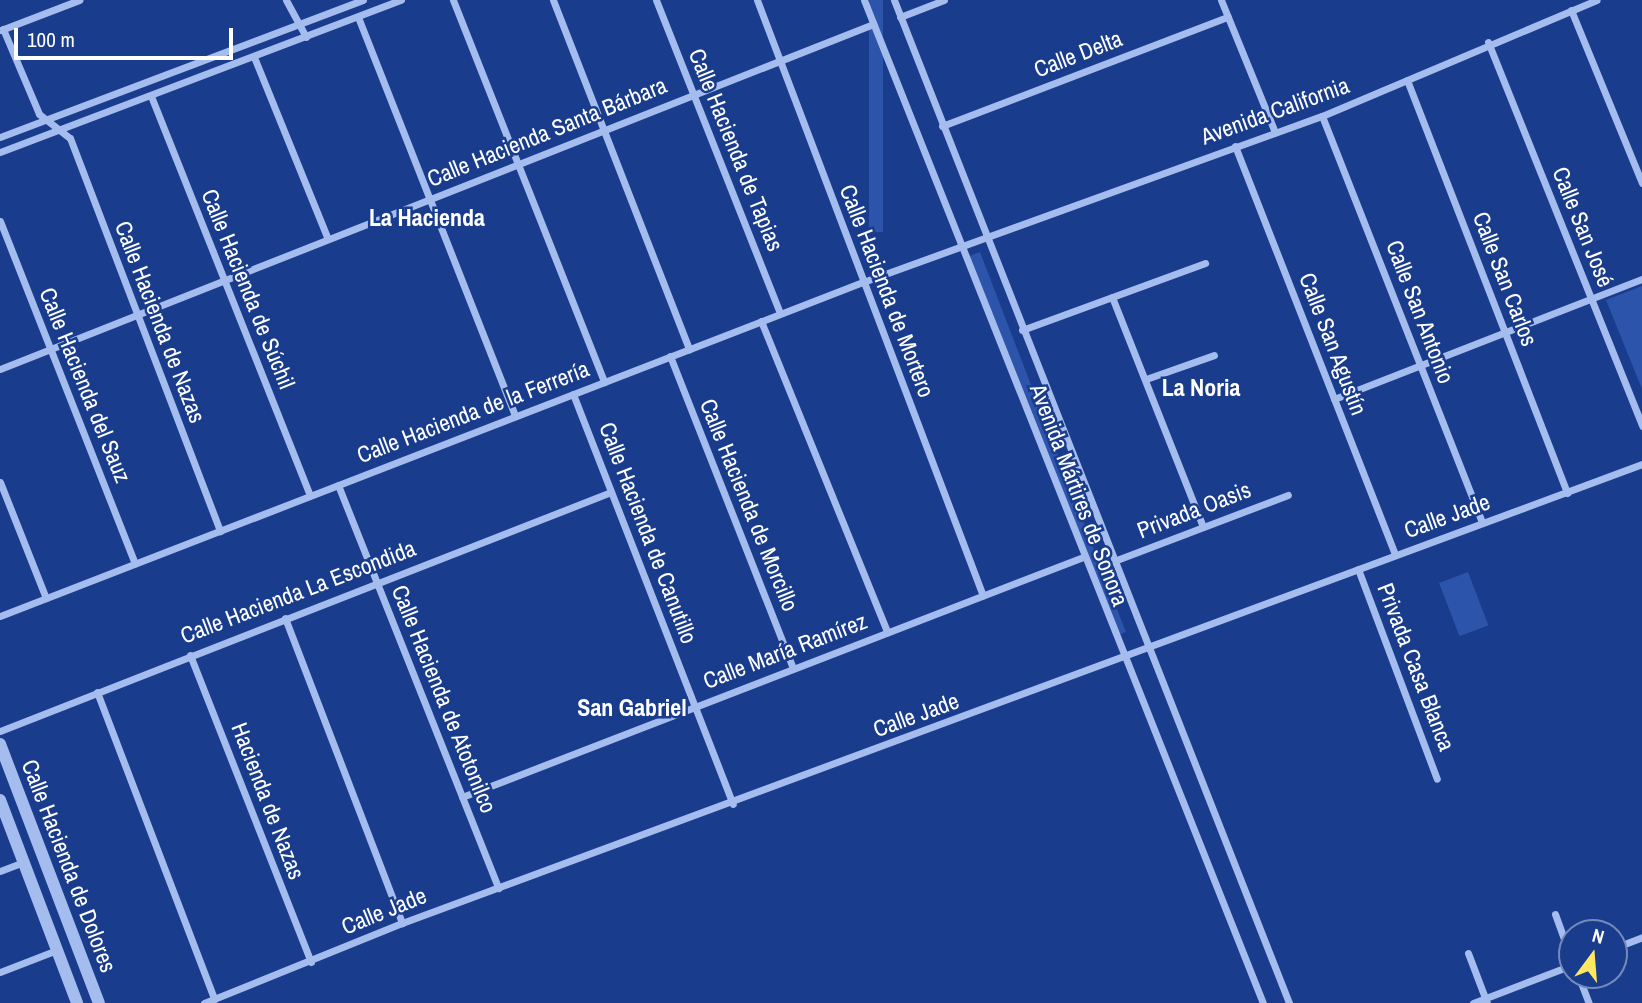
<!DOCTYPE html>
<html>
<head>
<meta charset="utf-8">
<style>
	body { margin:0 }
	#map { position:relative; width:1642px; height:1003px; overflow:hidden; background:#193c8d; font-family:"Archivo Narrow",sans-serif }
	div>[style] { position:absolute }
	[style*='--x'] { left:calc(var(--x)*1px); top:calc(var(--y)*1px); width:calc(var(--w)*1px); rotate:calc(var(--a)*1deg) }
	.green>* { inset:0; background:#2c54ab; transform-origin:0 0 }
	.minor>* { height:7px; margin:-3.5px; padding:0 3.5px; transform-origin:3.5px; border-radius:3.5px; background:#a5bcee }
	.tertiary>* { height:12px; margin:-6px; padding:0 6px; transform-origin:6px; border-radius:6px; background:#a5bcee }
	span { translate:-50% -50%; white-space:nowrap; text-align:center; line-height:1.15; -webkit-text-stroke:5px #193c8d; paint-order:stroke }
	.street-label { font-size:23px; color:#fff }
	.neighbourhood-label { font-size:24px; color:#fff; font-weight:700 }
	.north { position:absolute; left:1558px; top:919px; width:70px; height:70px; box-sizing:border-box; background:#193c8d; border:2px solid #758abb; border-radius:50%; rotate:16deg; font-size:19px; font-weight:700; line-height:28px; text-align:center; color:#fff }
	.north::after { content:''; display:block; margin:auto; width:24px; height:32px; background:#ffe762; clip-path:polygon(50% 0,100% 100%,50% 72%,0 100%) }
	.scale { position:absolute; left:14px; top:28px; width:219px; height:32px; box-sizing:border-box; border:4px solid #fff; border-top:0; padding-left:9px; font-size:21px; line-height:24px; white-space:nowrap; color:#fff; -webkit-text-stroke:5px #193c8d; paint-order:stroke }
</style>
</head>
<body>
<div id="map">
	<div class="green">
		<div style="left:869px;top:0;width:14px;height:232px"></div>
		<div style="left:980px;top:252px;width:407px;height:13px;rotate:69deg"></div>
		<div style="clip-path:polygon(1642px 286px,1642px 389px,1606px 300px)"></div>
		<div style="left:1468px;top:572px;width:57px;height:31px;rotate:69deg"></div>
	</div>
	<div class="minor">
		<div style="--x:286;--y:0;--w:42;--a:61.6"></div>
		<div style="--x:453;--y:0;--w:411;--a:68.4"></div>
		<div style="--x:553;--y:0;--w:375;--a:68.7"></div>
		<div style="--x:656;--y:0;--w:337;--a:68.4"></div>
		<div style="--x:757;--y:0;--w:637;--a:69.23"></div>
		<div style="--x:864;--y:0;--w:1079;--a:68.31"></div>
		<div style="--x:894;--y:0;--w:1078;--a:68.5"></div>
		<div style="--x:1221;--y:0;--w:143;--a:67.8"></div>
		<div style="--x:1571;--y:10;--w:187;--a:67.7"></div>
		<div style="--x:358;--y:17;--w:429;--a:68.5"></div>
		<div style="--x:900;--y:17;--w:47;--a:-21.1"></div>
		<div style="--x:3;--y:29;--w:92;--a:67"></div>
		<div style="--x:39;--y:114;--w:39;--a:38"></div>
		<div style="--x:70;--y:138;--w:421;--a:69.1"></div>
		<div style="--x:1;--y:30;--w:84;--a:-21"></div>
		<div style="--x:1488;--y:42;--w:414;--a:68.1"></div>
		<div style="--x:254;--y:57;--w:196;--a:67.9"></div>
		<div style="--x:1407;--y:80;--w:443;--a:68.8"></div>
		<div style="--x:151;--y:96;--w:430;--a:68.3"></div>
		<div style="--x:1322;--y:116;--w:437;--a:68.5"></div>
		<div style="--x:942;--y:126;--w:306;--a:-20.9"></div>
		<div style="--x:0;--y:137;--w:388;--a:-20.7"></div>
		<div style="--x:1235;--y:146;--w:439;--a:68.6"></div>
		<div style="--x:0;--y:152;--w:429;--a:-20.8"></div>
		<div style="--x:0;--y:221;--w:368;--a:68.5"></div>
		<div style="--x:1112;--y:297;--w:247;--a:68.4"></div>
		<div style="--x:761;--y:321;--w:336;--a:67.9"></div>
		<div style="--x:1022;--y:330;--w:195;--a:-20.1"></div>
		<div style="--x:670;--y:356;--w:335;--a:68.5"></div>
		<div style="--x:0;--y:369;--w:939;--a:-21.56"></div>
		<div style="--x:1146;--y:379;--w:72;--a:-19.4"></div>
		<div style="--x:573;--y:394;--w:440;--a:68.7"></div>
		<div style="--x:1334;--y:399;--w:331;--a:-21.3"></div>
		<div style="--x:0;--y:482;--w:125;--a:68.4"></div>
		<div style="--x:338;--y:485;--w:434;--a:68.3"></div>
		<div style="--x:1114;--y:561;--w:186;--a:-20.8"></div>
		<div style="--x:1358;--y:569;--w:224;--a:69.4"></div>
		<div style="--x:0;--y:616;--w:925;--a:-21.16"></div>
		<div style="--x:863;--y:282;--w:488;--a:-19.9"></div>
		<div style="--x:1322;--y:116;--w:298;--a:-22.9"></div>
		<div style="--x:285;--y:618;--w:327;--a:69"></div>
		<div style="--x:190;--y:655;--w:330;--a:68.5"></div>
		<div style="--x:97;--y:692;--w:329;--a:69.1"></div>
		<div style="--x:0;--y:731;--w:656;--a:-21.36"></div>
		<div style="--x:462;--y:797;--w:666;--a:-21.13"></div>
		<div style="--x:0;--y:871;--w:26;--a:-21"></div>
		<div style="--x:1555;--y:914;--w:50;--a:70.1"></div>
		<div style="--x:1614;--y:948;--w:30;--a:-21"></div>
		<div style="--x:1468;--y:953;--w:53;--a:69.2"></div>
		<div style="--x:0;--y:972;--w:61;--a:-21.1"></div>
		<div style="--x:1578;--y:975;--w:30;--a:69"></div>
		<div style="--x:204;--y:1003;--w:214;--a:-22"></div>
		<div style="--x:402;--y:923;--w:1322;--a:-20.31"></div>
		<div style="--x:1473;--y:1003;--w:106;--a:-21"></div>
	</div>
	<div class="tertiary">
		<div style="--x:0;--y:744;--w:277;--a:69.1"></div>
		<div style="--x:0;--y:800;--w:217;--a:69.2"></div>
	</div>
	<div class="street-label">
		<span style="left:1078px;top:54px;rotate:-21deg">Calle Delta</span>
		<span style="left:1275px;top:111px;rotate:-20deg">Avenida California</span>
		<span style="left:547px;top:132px;rotate:-22deg">Calle Hacienda Santa Bárbara</span>
		<span style="left:736px;top:150px;rotate:68deg">Calle Hacienda de Tapias</span>
		<span style="left:1583px;top:227px;rotate:68deg">Calle San José</span>
		<span style="left:1505px;top:279px;rotate:69deg">Calle San Carlos</span>
		<span style="left:248px;top:289px;rotate:68deg">Calle Hacienda de Súchil</span>
		<span style="left:887px;top:291px;rotate:69deg">Calle Hacienda de Mortero</span>
		<span style="left:1420px;top:312px;rotate:69deg">Calle San Antonio</span>
		<span style="left:160px;top:322px;rotate:69deg">Calle Hacienda de Nazas</span>
		<span style="left:1333px;top:344px;rotate:69deg">Calle San Agustín</span>
		<span style="left:85px;top:385px;rotate:68deg">Calle Hacienda del Sauz</span>
		<span style="left:473px;top:412px;rotate:-21deg">Calle Hacienda de la Ferrería</span>
		<span style="left:1079px;top:495px;rotate:69deg">Avenida Mártires de Sonora</span>
		<span style="left:749px;top:505px;rotate:68deg">Calle Hacienda de Morcillo</span>
		<span style="left:1194px;top:510px;rotate:-21deg">Privada Oasis</span>
		<span style="left:1447px;top:516px;rotate:-20deg">Calle Jade</span>
		<span style="left:648px;top:533px;rotate:69deg">Calle Hacienda de Canutillo</span>
		<span style="left:298px;top:592px;rotate:-21deg">Calle Hacienda La Escondida</span>
		<span style="left:785px;top:651px;rotate:-21deg">Calle María Ramírez</span>
		<span style="left:1416px;top:667px;rotate:69deg">Privada Casa Blanca</span>
		<span style="left:444px;top:699px;rotate:68deg">Calle Hacienda de Atotonilco</span>
		<span style="left:916px;top:715px;rotate:-20deg">Calle Jade</span>
		<span style="left:268px;top:801px;rotate:69deg">Hacienda de Nazas</span>
		<span style="left:69px;top:866px;rotate:69deg">Calle Hacienda de Dolores</span>
		<span style="left:384px;top:911px;rotate:-22deg">Calle Jade</span>
	</div>
	<div class="neighbourhood-label">
		<span style="left:427px;top:218px">La Hacienda</span>
		<span style="left:1201px;top:388px">La Noria</span>
		<span style="left:632px;top:708px">San Gabriel</span>
	</div>
	<div class="north">N</div>
	<div class="scale">100 m</div>
</div>
</body>
</html>
